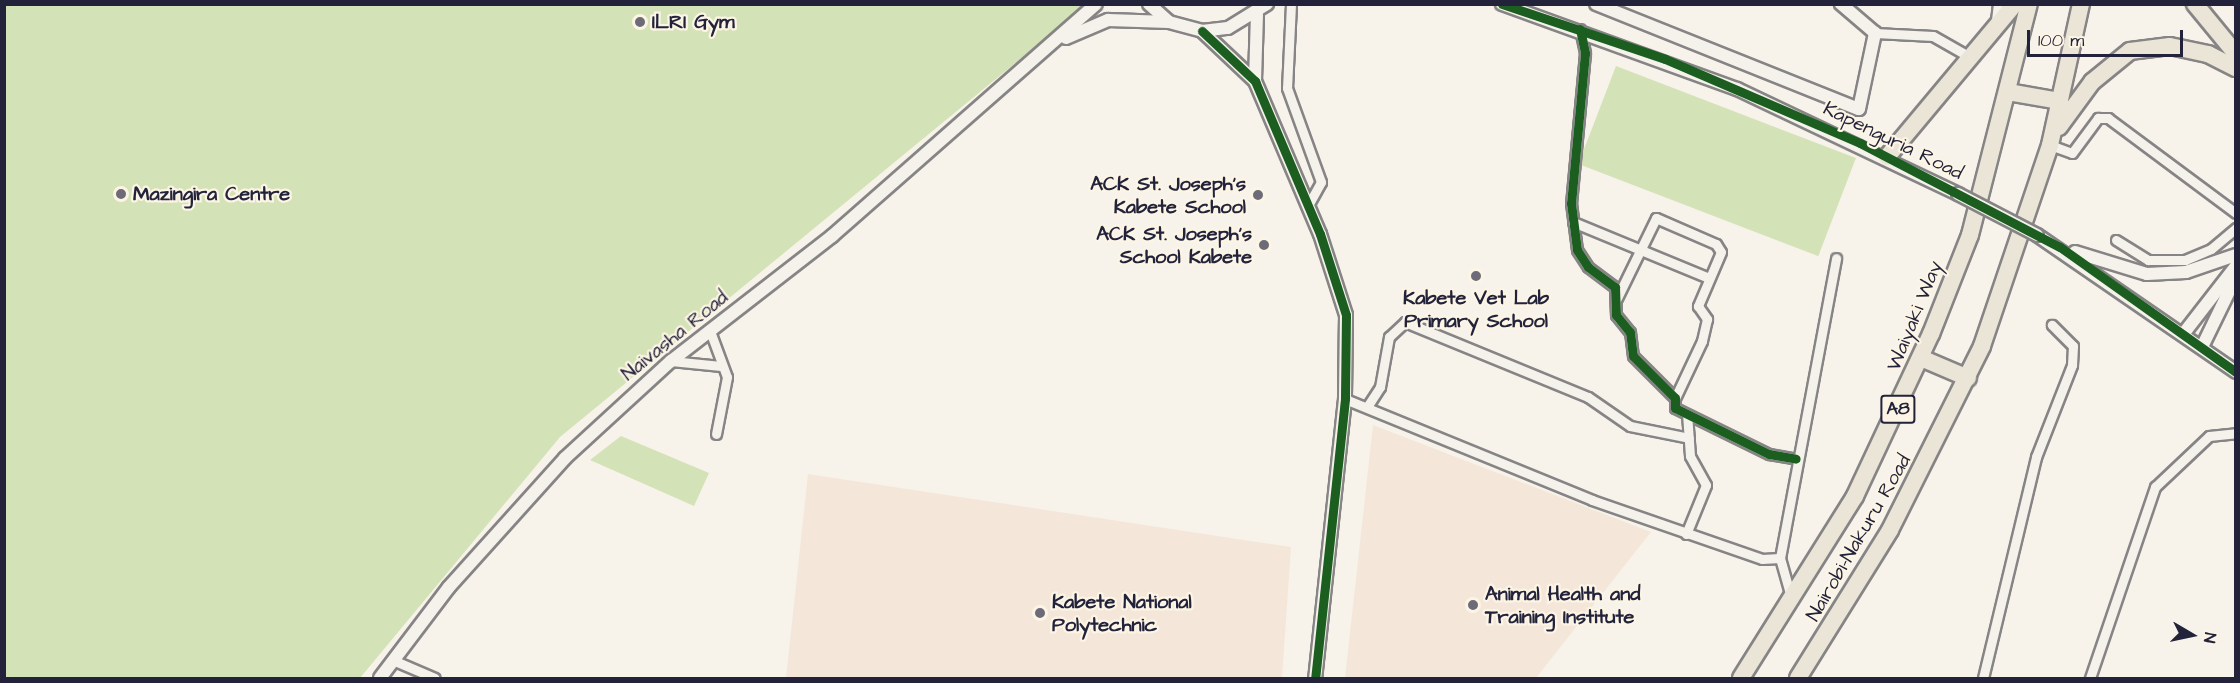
<!DOCTYPE html>
<html>
<head>
<meta charset="utf-8">
<style>
	body { margin:0 }
	#map { position:relative; width:2240px; height:683px; overflow:hidden; background:#f7f3ea; font-family:"Architects Daughter",sans-serif }
	div>[style] { position:absolute }
	[style*='--x'] { left:calc(var(--x)*1px); top:calc(var(--y)*1px); width:calc(var(--w)*1px); rotate:calc(var(--a)*1deg) }
	.built>* { inset:0; background:#f4e7da }
	.green>* { inset:0; background:#d4e2b7; transform-origin:0 0 }
	.roads { filter:drop-shadow(2px 0 #868485) drop-shadow(-2px 0 #868485) drop-shadow(0 2px #868485) drop-shadow(0 -2px #868485) }
	.street>* { height:9px; margin:-4.5px; padding:0 4.5px; transform-origin:4.5px; border-radius:4.5px; background:#f5f2ec }
	.secondary>* { height:12px; margin:-6px; padding:0 6px; transform-origin:6px; border-radius:6px; background:#f5f2ec }
	.highway>* { height:16px; margin:-8px; padding:0 8px; transform-origin:8px; border-radius:8px; background:#eae5d6 }
	.bridges { filter:drop-shadow(2px 0 #868485) drop-shadow(-2px 0 #868485) drop-shadow(0 2px #868485) drop-shadow(0 -2px #868485) }
	.secondary-bridge>* { height:12px; margin:-6px; padding:0 6px; transform-origin:6px; border-radius:6px; background:#f5f2ec }
	.cycleway>* { height:9px; margin:-4.5px; padding:0 4.5px; transform-origin:4.5px; border-radius:4.5px; background:#1b5e20 }
	.dots>* { width:16px; height:16px; translate:-50% -50%; box-sizing:border-box; border:3px solid #fcf5e5; border-radius:50% }
	span { translate:-50% -50%; white-space:nowrap; text-align:center; line-height:1.15; -webkit-text-stroke:4.5px #fcf5e5; paint-order:stroke }
	.shield-label span { padding:2px 4px; background:#fcf5e5; border:2px solid; border-radius:4px; -webkit-text-stroke-width:0 }
	.shield-label { font-size:18px; color:#22223b; font-weight:700 }
	.poi-label { font-size:20px; color:#22223b; font-weight:700 }
	.left { translate:0 -50%; text-align:left }
	.right { translate:-100% -50%; text-align:right }
	.street-label { font-size:20px; color:#22223b }
	.frame { position:absolute; inset:0; border:6px solid #22223b; pointer-events:none }
	.north { position:absolute; left:2162px; top:605px; width:60px; height:60px; -webkit-text-stroke:4px #fcf5e5; paint-order:stroke; rotate:99deg; font-size:16px; font-weight:700; line-height:24px; text-align:center; color:#22223b }
	.north::after { content:''; display:block; margin:auto; width:21px; height:27px; background:#22223b; clip-path:polygon(50% 0,100% 100%,50% 72%,0 100%) }
	.scale { position:absolute; left:2027px; top:30px; width:156px; height:27px; box-sizing:border-box; border:3px solid #22223b; border-top:0; padding-left:8px; font-size:18px; line-height:21px; white-space:nowrap; color:#22223b; -webkit-text-stroke:4px #fcf5e5; paint-order:stroke }
</style>
</head>
<body>
<div id="map">
	<div class="built">
		<div style="clip-path:polygon(1373px 425px,1651px 532px,1536px 678px,1345px 678px)"></div>
		<div style="clip-path:polygon(808px 474px,1291px 547px,1282px 678px,786px 678px)"></div>
	</div>
	<div class="green">
		<div style="clip-path:polygon(4px 5px,5px 4px,1086px 5px,560px 437px,360px 678px,5px 678px)"></div>
		<div style="left:1616px;top:66px;width:257px;height:105px;rotate:21deg"></div>
		<div style="clip-path:polygon(621px 436px,709px 473px,694px 506px,590px 460px)"></div>
	</div>
	<div class="roads">
		<div class="street">
			<div style="--x:1291;--y:4;--w:84;--a:92.7"></div>
			<div style="--x:1287;--y:88;--w:100;--a:70.1"></div>
			<div style="--x:1321;--y:182;--w:26;--a:119"></div>
			<div style="--x:1996;--y:20;--w:16;--a:-83"></div>
			<div style="--x:1580;--y:29;--w:25;--a:78"></div>
			<div style="--x:1585;--y:53;--w:151;--a:95.3"></div>
			<div style="--x:1571;--y:203;--w:47;--a:82.7"></div>
			<div style="--x:1577;--y:250;--w:20;--a:57"></div>
			<div style="--x:1588;--y:267;--w:34;--a:37"></div>
			<div style="--x:1615;--y:287;--w:28;--a:88"></div>
			<div style="--x:1616;--y:315;--w:22;--a:51"></div>
			<div style="--x:1630;--y:332;--w:24;--a:83"></div>
			<div style="--x:1633;--y:356;--w:59;--a:45"></div>
			<div style="--x:1675;--y:398;--w:10;--a:90"></div>
			<div style="--x:1675;--y:408;--w:105;--a:26.1"></div>
			<div style="--x:1769;--y:454;--w:27;--a:10"></div>
			<div style="--x:1875;--y:33;--w:58;--a:3"></div>
			<div style="--x:1933;--y:36;--w:43;--a:29.6"></div>
			<div style="--x:2050;--y:145;--w:23;--a:20"></div>
			<div style="--x:2072;--y:153;--w:44;--a:-53.4"></div>
			<div style="--x:2098;--y:118;--w:10;--a:0"></div>
			<div style="--x:2108;--y:118;--w:159;--a:36.6"></div>
			<div style="--x:1573;--y:222;--w:147;--a:22.4"></div>
			<div style="--x:2116;--y:240;--w:38;--a:32"></div>
			<div style="--x:2148;--y:260;--w:37;--a:0"></div>
			<div style="--x:2185;--y:260;--w:28;--a:-23"></div>
			<div style="--x:2211;--y:249;--w:33;--a:-40"></div>
			<div style="--x:1617;--y:298;--w:89;--a:-64"></div>
			<div style="--x:1656;--y:218;--w:65;--a:23.4"></div>
			<div style="--x:1716;--y:244;--w:9;--a:58"></div>
			<div style="--x:1721;--y:252;--w:59;--a:113.1"></div>
			<div style="--x:1698;--y:306;--w:16;--a:55"></div>
			<div style="--x:1707;--y:319;--w:23;--a:103"></div>
			<div style="--x:1702;--y:341;--w:63;--a:115.3"></div>
			<div style="--x:710;--y:331;--w:49;--a:69.7"></div>
			<div style="--x:727;--y:377;--w:58;--a:100.9"></div>
			<div style="--x:671;--y:361;--w:50;--a:5.7"></div>
			<div style="--x:1345;--y:399;--w:267;--a:22.2"></div>
			<div style="--x:1592;--y:500;--w:180;--a:19.1"></div>
			<div style="--x:1762;--y:559;--w:18;--a:-3"></div>
			<div style="--x:1780;--y:558;--w:41;--a:74.2"></div>
			<div style="--x:1367;--y:407;--w:24;--a:-57"></div>
			<div style="--x:1380;--y:387;--w:51;--a:-79.8"></div>
			<div style="--x:1389;--y:337;--w:22;--a:-43"></div>
			<div style="--x:1405;--y:322;--w:198;--a:22.3"></div>
			<div style="--x:1588;--y:397;--w:51;--a:34.6"></div>
			<div style="--x:1630;--y:426;--w:60;--a:11.5"></div>
			<div style="--x:1686;--y:534;--w:53;--a:-67.8"></div>
			<div style="--x:1706;--y:485;--w:33;--a:-119"></div>
			<div style="--x:1690;--y:456;--w:39;--a:-94"></div>
			<div style="--x:1780;--y:558;--w:305;--a:-79.4"></div>
			<div style="--x:395;--y:661;--w:43;--a:23"></div>
			<div style="--x:1983;--y:678;--w:227;--a:-76.5"></div>
			<div style="--x:2036;--y:457;--w:99;--a:-68.6"></div>
			<div style="--x:2072;--y:365;--w:19;--a:-87"></div>
			<div style="--x:2073;--y:346;--w:30;--a:-135"></div>
			<div style="--x:2090;--y:678;--w:202;--a:-71.2"></div>
			<div style="--x:2155;--y:487;--w:74;--a:-43.4"></div>
			<div style="--x:2209;--y:436;--w:27;--a:-6"></div>
		</div>
		<div class="secondary">
			<div style="--x:1149;--y:4;--w:27;--a:42"></div>
			<div style="--x:1169;--y:22;--w:34;--a:15"></div>
			<div style="--x:1202;--y:31;--w:26;--a:-7"></div>
			<div style="--x:1228;--y:28;--w:46;--a:-31.6"></div>
			<div style="--x:1502;--y:4;--w:250;--a:19.9"></div>
			<div style="--x:1737;--y:89;--w:245;--a:25.4"></div>
			<div style="--x:1596;--y:4;--w:283;--a:21.8"></div>
			<div style="--x:1859;--y:109;--w:78;--a:-78.1"></div>
			<div style="--x:1875;--y:33;--w:45;--a:-139.5"></div>
			<div style="--x:1202;--y:31;--w:73;--a:43.3"></div>
			<div style="--x:1255;--y:81;--w:166;--a:67"></div>
			<div style="--x:1320;--y:234;--w:85;--a:72.2"></div>
			<div style="--x:1346;--y:315;--w:84;--a:90.7"></div>
			<div style="--x:1345;--y:399;--w:281;--a:96.1"></div>
			<div style="--x:1066;--y:38;--w:46;--a:-23.2"></div>
			<div style="--x:1108;--y:20;--w:61;--a:1.9"></div>
			<div style="--x:1255;--y:81;--w:67;--a:-88.3"></div>
			<div style="--x:2037;--y:235;--w:242;--a:34.5"></div>
			<div style="--x:2075;--y:252;--w:75;--a:17"></div>
			<div style="--x:2147;--y:274;--w:39;--a:-3"></div>
			<div style="--x:2186;--y:272;--w:53;--a:-18.8"></div>
			<div style="--x:2184;--y:333;--w:85;--a:-52.2"></div>
			<div style="--x:2202;--y:347;--w:78;--a:-64.1"></div>
			<div style="--x:380;--y:678;--w:114;--a:-52.8"></div>
			<div style="--x:449;--y:587;--w:173;--a:-48"></div>
			<div style="--x:565;--y:458;--w:144;--a:-42.5"></div>
			<div style="--x:671;--y:361;--w:204;--a:-37.8"></div>
			<div style="--x:832;--y:236;--w:351;--a:-41.3"></div>
		</div>
		<div class="highway">
			<div style="--x:2195;--y:4;--w:65;--a:50.6"></div>
			<div style="--x:2008;--y:92;--w:53;--a:9.8"></div>
			<div style="--x:2059;--y:127;--w:56;--a:-53.7"></div>
			<div style="--x:2092;--y:82;--w:49;--a:-39.2"></div>
			<div style="--x:2130;--y:51;--w:40;--a:-7.1"></div>
			<div style="--x:2170;--y:46;--w:39;--a:12"></div>
			<div style="--x:2208;--y:54;--w:31;--a:27"></div>
			<div style="--x:1887;--y:157;--w:199;--a:-50.1"></div>
			<div style="--x:1921;--y:358;--w:51;--a:23.1"></div>
			<div style="--x:1741;--y:678;--w:215;--a:-57.9"></div>
			<div style="--x:1855;--y:496;--w:179;--a:-64.9"></div>
			<div style="--x:1931;--y:334;--w:106;--a:-68.5"></div>
			<div style="--x:1970;--y:235;--w:238;--a:-75.7"></div>
			<div style="--x:1798;--y:678;--w:174;--a:-58.1"></div>
			<div style="--x:1890;--y:530;--w:206;--a:-63.4"></div>
			<div style="--x:1982;--y:346;--w:212;--a:-71.3"></div>
			<div style="--x:2050;--y:145;--w:144;--a:-77.6"></div>
		</div>
	</div>
	<div class="bridges">
		<div class="secondary-bridge">
			<div style="--x:1958;--y:194;--w:89;--a:27.4"></div>
		</div>
	</div>
	<div class="cycleway">
		<div style="--x:1502;--y:4;--w:172;--a:18.6"></div>
		<div style="--x:1665;--y:59;--w:212;--a:23.3"></div>
		<div style="--x:1860;--y:143;--w:225;--a:27.5"></div>
		<div style="--x:2060;--y:247;--w:216;--a:35.4"></div>
		<div style="--x:1580;--y:29;--w:25;--a:78"></div>
		<div style="--x:1585;--y:53;--w:151;--a:95.3"></div>
		<div style="--x:1571;--y:203;--w:47;--a:82.7"></div>
		<div style="--x:1577;--y:250;--w:20;--a:57"></div>
		<div style="--x:1588;--y:267;--w:34;--a:37"></div>
		<div style="--x:1615;--y:287;--w:28;--a:88"></div>
		<div style="--x:1616;--y:315;--w:22;--a:51"></div>
		<div style="--x:1630;--y:332;--w:24;--a:83"></div>
		<div style="--x:1633;--y:356;--w:59;--a:45"></div>
		<div style="--x:1675;--y:398;--w:10;--a:90"></div>
		<div style="--x:1675;--y:408;--w:105;--a:26.1"></div>
		<div style="--x:1769;--y:454;--w:27;--a:10"></div>
		<div style="--x:1202;--y:31;--w:73;--a:43.3"></div>
		<div style="--x:1255;--y:81;--w:166;--a:67"></div>
		<div style="--x:1320;--y:234;--w:85;--a:72.2"></div>
		<div style="--x:1346;--y:315;--w:84;--a:90.7"></div>
		<div style="--x:1345;--y:399;--w:281;--a:96.1"></div>
	</div>
	<div class="dots">
		<div style="left:640px;top:22px;background:#6d6b78"></div>
		<div style="left:121px;top:194px;background:#6d6b78"></div>
		<div style="left:1258px;top:195px;background:#6d6b78"></div>
		<div style="left:1264px;top:245px;background:#6d6b78"></div>
		<div style="left:1476px;top:276px;background:#6d6b78"></div>
		<div style="left:1473px;top:605px;background:#6d6b78"></div>
		<div style="left:1040px;top:613px;background:#6d6b78"></div>
	</div>
	<div class="shield-label">
		<span style="left:1898px;top:409px">A8</span>
	</div>
	<div class="poi-label">
		<span class="left" style="left:652px;top:22px">ILRI Gym</span>
		<span class="right" style="left:1246px;top:196px">ACK St. Joseph's<br>Kabete School</span>
		<span class="left" style="left:133px;top:194px">Mazingira Centre</span>
		<span class="right" style="left:1252px;top:246px">ACK St. Joseph's<br>School Kabete</span>
		<span style="left:1476px;top:310px">Kabete Vet Lab<br>Primary School</span>
		<span class="left" style="left:1485px;top:606px">Animal Health and<br>Training Institute</span>
		<span class="left" style="left:1052px;top:614px">Kabete National<br>Polytechnic</span>
	</div>
	<div class="street-label">
		<span style="left:1893px;top:141px;rotate:26deg">Kapenguria Road</span>
		<span style="left:1915px;top:316px;rotate:-68deg">Waiyaki Way</span>
		<span style="left:675px;top:336px;rotate:-39deg">Naivasha Road</span>
		<span style="left:1859px;top:538px;rotate:-60deg">Nairobi-Nakuru Road</span>
	</div>
	<div class="frame"></div>
	<div class="north">N</div>
	<div class="scale">100 m</div>
</div>
</body>
</html>
